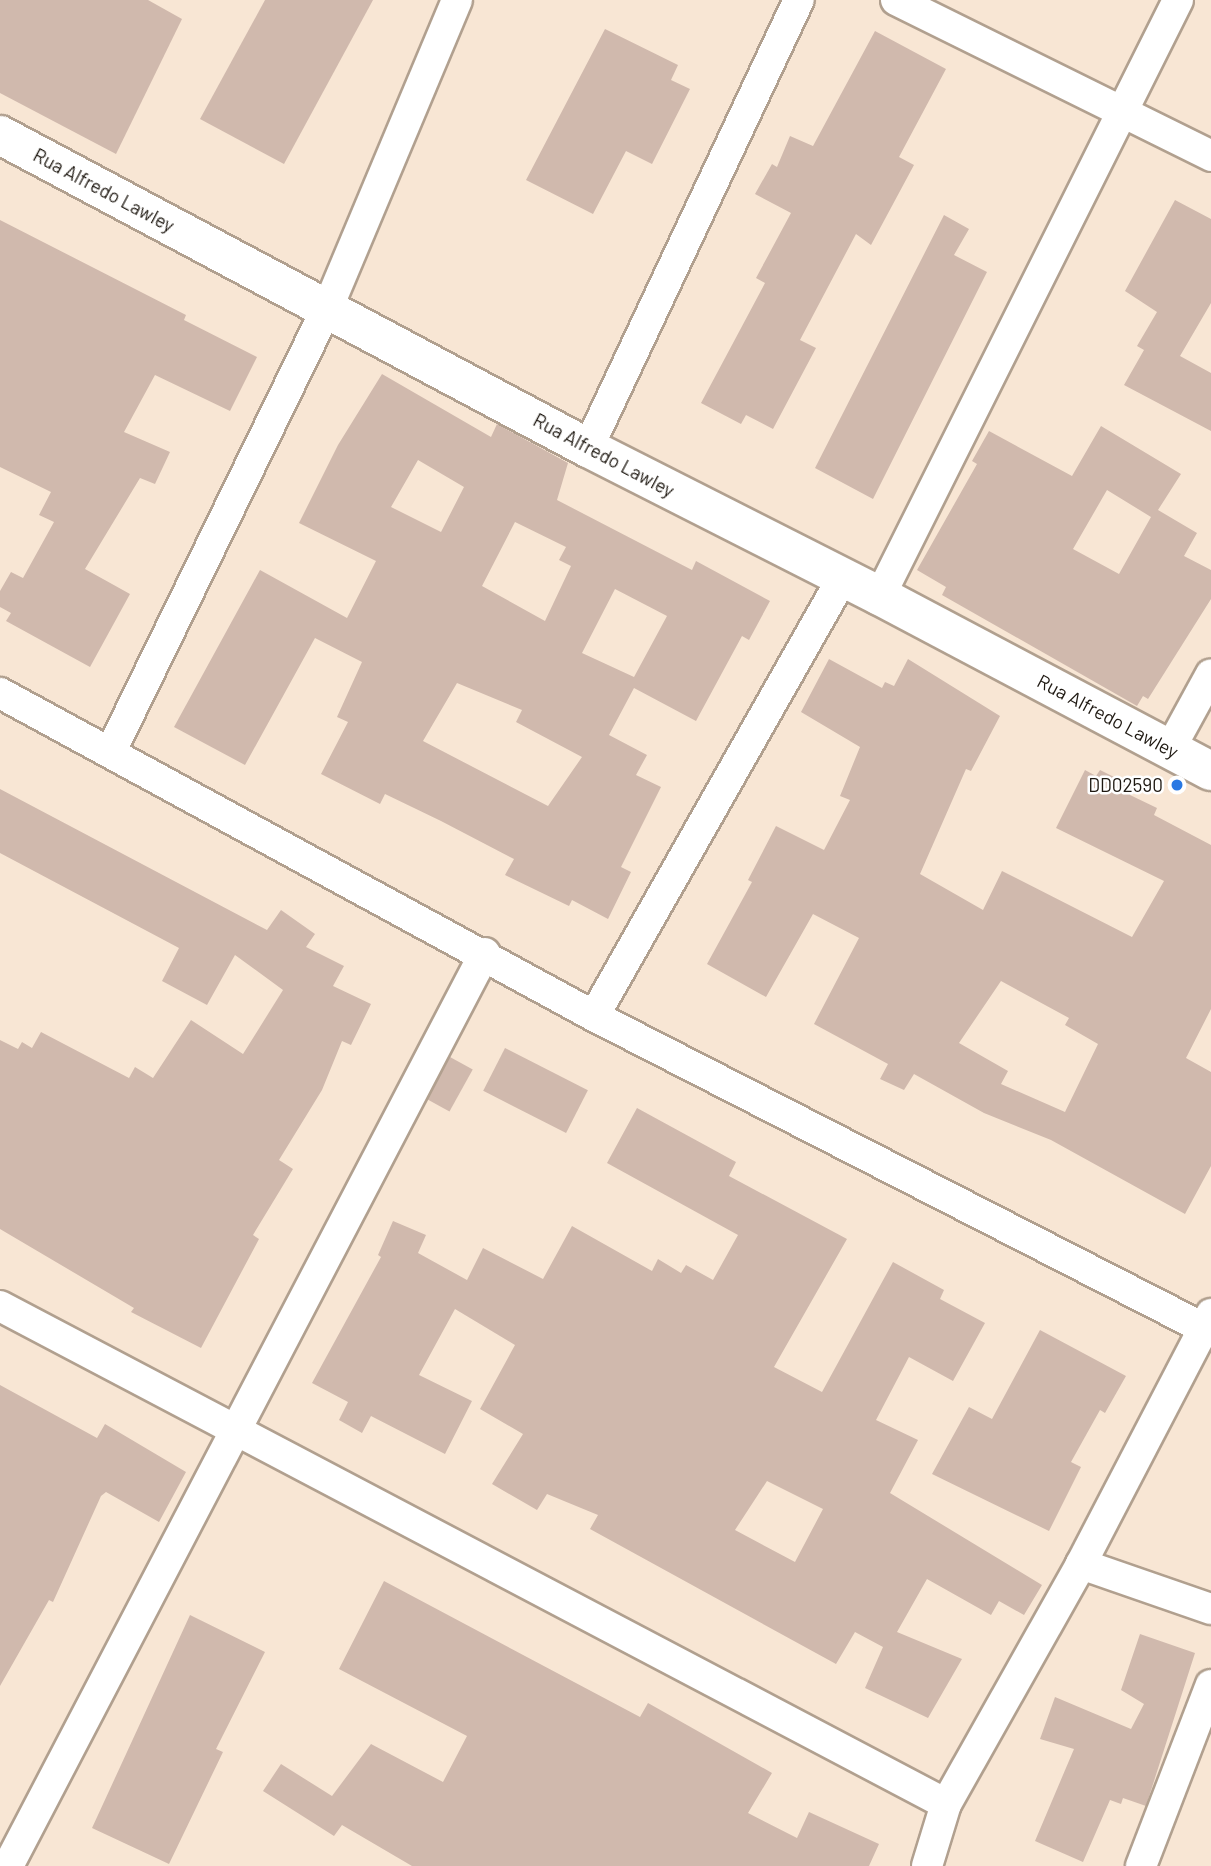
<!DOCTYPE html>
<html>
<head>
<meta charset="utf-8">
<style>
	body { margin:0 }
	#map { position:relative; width:1211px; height:1866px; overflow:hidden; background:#f8e6d4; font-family:Barlow,sans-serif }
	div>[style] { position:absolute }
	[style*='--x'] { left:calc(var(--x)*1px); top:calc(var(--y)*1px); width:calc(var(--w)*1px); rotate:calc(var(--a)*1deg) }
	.building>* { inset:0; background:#d0b9ad; transform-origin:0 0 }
	.roads { filter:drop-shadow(2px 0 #b1a08f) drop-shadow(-2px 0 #b1a08f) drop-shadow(0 2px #b1a08f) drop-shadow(0 -2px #b1a08f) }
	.street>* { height:30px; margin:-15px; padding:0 15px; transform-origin:15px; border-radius:15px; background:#fff }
	.secondary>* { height:38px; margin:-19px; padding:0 19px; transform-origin:19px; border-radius:19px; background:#fff }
	.dots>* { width:19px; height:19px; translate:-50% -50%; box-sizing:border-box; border:4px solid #fff; border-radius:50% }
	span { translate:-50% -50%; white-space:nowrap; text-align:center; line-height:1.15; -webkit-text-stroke:5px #fff; paint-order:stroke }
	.street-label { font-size:19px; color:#1e1811 }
	.poi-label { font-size:19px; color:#1e1811 }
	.right { translate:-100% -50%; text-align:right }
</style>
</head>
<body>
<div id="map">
	<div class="building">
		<div style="clip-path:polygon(0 0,148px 0,182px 19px,116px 154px,0 93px)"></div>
		<div style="clip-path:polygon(265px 0,373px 0,284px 164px,200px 119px)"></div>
		<div style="clip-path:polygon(605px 29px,678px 65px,671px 80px,690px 89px,652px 164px,626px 151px,593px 214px,526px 180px)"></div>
		<div style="clip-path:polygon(875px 31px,946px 69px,899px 157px,914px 165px,871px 245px,856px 234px,800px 340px,816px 348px,773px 429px,746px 415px,741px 424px,701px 403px,765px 283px,756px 278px,791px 213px,755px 194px,772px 164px,777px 167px,790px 136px,813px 146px)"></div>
		<div style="clip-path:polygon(1175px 200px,1211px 219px,1211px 303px,1180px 356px,1211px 373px,1211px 431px,1124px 385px,1144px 350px,1137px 346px,1157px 312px,1125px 291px)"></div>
		<div style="clip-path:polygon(944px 215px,969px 229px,954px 255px,987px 272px,873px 499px,815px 468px)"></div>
		<div style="clip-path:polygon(0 220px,186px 315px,184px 320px,257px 357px,230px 411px,155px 375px,124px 432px,170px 452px,155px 484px,140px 478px,85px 569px,130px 594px,90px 667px,6px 621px,11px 613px,0 607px,0 591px,11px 572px,23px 578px,54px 522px,39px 515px,51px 492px,0 467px)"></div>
		<div style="clip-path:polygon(evenodd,382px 374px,491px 437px,497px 424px,568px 463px,557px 500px,692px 570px,696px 561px,770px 601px,749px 640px,742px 636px,696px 721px,634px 688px,609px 735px,647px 755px,636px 775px,661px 787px,621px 867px,631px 872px,608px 919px,572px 900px,569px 906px,505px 875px,514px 859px,441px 821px,385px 794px,380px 804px,321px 774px,348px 722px,337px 717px,362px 662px,315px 638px,245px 765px,174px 727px,260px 570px,347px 618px,376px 561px,299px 523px,338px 445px,382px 374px,418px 460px,464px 487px,441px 532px,391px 507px,418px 460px,382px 374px,515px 522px,566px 547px,559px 560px,571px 566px,545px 621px,482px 586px,515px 522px,382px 374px,615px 589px,667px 616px,634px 677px,582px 653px,615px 589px,382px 374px,457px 683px,522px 710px,516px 722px,582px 757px,548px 806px,423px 741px,457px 683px)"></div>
		<div style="clip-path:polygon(evenodd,1101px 426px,1181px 474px,1158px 510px,1197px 533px,1184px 556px,1211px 570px,1211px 599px,1148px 699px,1143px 696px,1137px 706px,942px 595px,946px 587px,917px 570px,977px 464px,972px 461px,989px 431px,1072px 476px,1101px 426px,1107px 490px,1151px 517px,1119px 574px,1073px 549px,1107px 490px)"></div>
		<div style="clip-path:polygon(evenodd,829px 659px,882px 688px,885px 682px,894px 686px,908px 659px,1000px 716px,971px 771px,966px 769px,920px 874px,983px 910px,1002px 871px,1132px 937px,1164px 881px,1056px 828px,1085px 770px,1096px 776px,1100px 770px,1134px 787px,1130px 795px,1157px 808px,1154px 815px,1211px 845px,1211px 1009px,1186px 1058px,1211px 1072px,1211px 1166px,1185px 1214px,1051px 1140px,984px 1113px,914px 1074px,904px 1090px,880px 1079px,888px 1064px,814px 1024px,859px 938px,813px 914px,766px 997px,707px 964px,752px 882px,748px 880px,776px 826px,824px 850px,850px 800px,840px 796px,860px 747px,801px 712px,829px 659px,1001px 981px,1069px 1018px,1065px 1025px,1098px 1044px,1065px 1112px,1001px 1084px,1008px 1071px,959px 1043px,1001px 981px)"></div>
		<div style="clip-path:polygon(0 789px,267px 930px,281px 910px,315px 934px,306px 947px,344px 966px,333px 986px,371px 1004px,351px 1045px,342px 1041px,322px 1090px,279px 1160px,293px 1169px,253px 1235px,259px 1239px,201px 1348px,131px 1312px,134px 1308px,0 1229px,0 1040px,18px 1049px,22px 1042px,32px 1048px,41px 1032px,129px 1078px,135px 1067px,153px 1078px,191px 1020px,243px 1054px,283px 990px,235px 955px,207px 1005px,162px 981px,179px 948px,0 853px)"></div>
		<div style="left:505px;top:1048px;width:93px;height:48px;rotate:27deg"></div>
		<div style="left:450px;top:1057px;width:26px;height:48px;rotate:29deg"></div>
		<div style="clip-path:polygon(evenodd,637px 1108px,736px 1162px,729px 1176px,847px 1239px,774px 1367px,822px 1392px,893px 1262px,944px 1290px,940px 1299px,985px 1323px,953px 1381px,909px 1357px,876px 1420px,918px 1440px,890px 1493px,1042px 1585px,1024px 1615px,999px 1601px,991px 1615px,927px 1579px,897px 1632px,962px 1659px,928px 1718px,865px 1688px,883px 1647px,855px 1632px,836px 1664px,590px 1529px,598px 1515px,547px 1494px,537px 1510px,492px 1484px,523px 1434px,480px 1409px,515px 1345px,455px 1309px,419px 1375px,472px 1401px,445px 1454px,371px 1416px,362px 1433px,339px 1420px,348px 1402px,312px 1383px,381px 1257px,378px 1255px,393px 1221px,426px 1235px,418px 1253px,467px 1280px,483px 1248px,543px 1279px,572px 1226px,652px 1271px,658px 1259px,681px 1273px,686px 1265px,713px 1280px,738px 1235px,607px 1163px,637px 1108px,767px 1481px,823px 1509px,795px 1562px,735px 1530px,767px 1481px)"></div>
		<div style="clip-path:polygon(1040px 1330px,1126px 1376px,1105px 1413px,1100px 1410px,1071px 1462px,1081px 1467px,1049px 1531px,932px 1474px,969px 1407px,992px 1419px)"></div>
		<div style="clip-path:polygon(0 1385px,97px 1438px,105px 1424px,186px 1472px,159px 1522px,106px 1492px,101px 1496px,53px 1602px,49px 1600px,0 1686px)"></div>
		<div style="clip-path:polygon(384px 1581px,640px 1717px,648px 1703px,772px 1773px,748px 1813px,797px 1838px,809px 1812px,879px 1844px,869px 1866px,412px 1866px,342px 1825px,334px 1836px,263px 1791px,281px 1764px,332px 1796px,371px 1744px,443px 1782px,467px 1736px,339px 1669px)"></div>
		<div style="clip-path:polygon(190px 1615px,265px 1652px,216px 1749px,223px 1752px,169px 1864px,92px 1828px)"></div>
		<div style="clip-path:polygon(1140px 1634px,1195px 1653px,1146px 1806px,1123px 1798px,1121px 1804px,1110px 1800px,1083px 1862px,1035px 1841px,1074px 1749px,1040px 1739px,1055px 1697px,1131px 1729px,1144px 1704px,1121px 1690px)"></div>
	</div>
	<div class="roads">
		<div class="street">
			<div style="--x:896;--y:0;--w:352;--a:26.3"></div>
			<div style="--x:588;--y:448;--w:495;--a:-64.8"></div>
			<div style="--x:880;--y:596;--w:666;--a:-63.43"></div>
			<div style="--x:0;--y:693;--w:676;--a:28.54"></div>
			<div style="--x:594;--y:1016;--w:693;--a:27.12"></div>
			<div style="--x:1170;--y:749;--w:85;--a:-61.3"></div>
			<div style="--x:111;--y:751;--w:494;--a:-64"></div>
			<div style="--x:328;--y:307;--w:333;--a:-67.2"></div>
			<div style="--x:594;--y:1016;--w:505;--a:-60.44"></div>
			<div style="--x:0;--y:1306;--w:1069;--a:27.76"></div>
			<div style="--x:1081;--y:1564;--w:138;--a:19.1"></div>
			<div style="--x:8;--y:1866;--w:1030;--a:-62.42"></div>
			<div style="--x:927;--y:1866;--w:65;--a:-73"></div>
			<div style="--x:946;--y:1804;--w:275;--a:-60.6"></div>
			<div style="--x:1081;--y:1564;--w:282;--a:-62.5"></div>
			<div style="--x:1141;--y:1866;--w:194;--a:-68.9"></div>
		</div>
		<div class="secondary">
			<div style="--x:0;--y:135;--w:666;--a:28.03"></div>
			<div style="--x:588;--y:448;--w:327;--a:26.9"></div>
			<div style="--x:880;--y:596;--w:374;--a:27.9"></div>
		</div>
	</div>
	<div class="dots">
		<div style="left:1177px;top:785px;background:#2978e3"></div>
	</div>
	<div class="street-label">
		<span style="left:104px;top:190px;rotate:28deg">Rua Alfredo Lawley</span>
		<span style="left:604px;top:455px;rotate:28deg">Rua Alfredo Lawley</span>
		<span style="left:1108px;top:716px;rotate:28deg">Rua Alfredo Lawley</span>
	</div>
	<div class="poi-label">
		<span class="right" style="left:1163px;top:785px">DD02590</span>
	</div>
</div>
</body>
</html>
